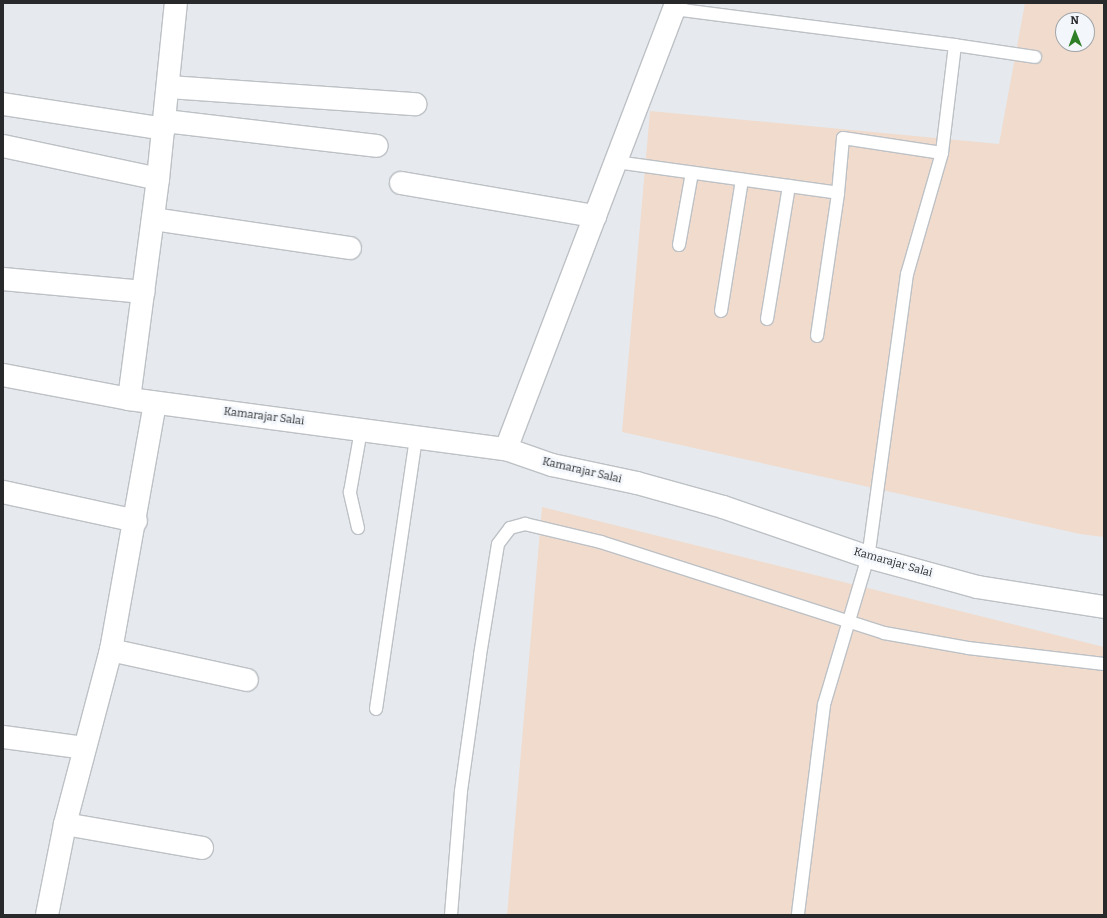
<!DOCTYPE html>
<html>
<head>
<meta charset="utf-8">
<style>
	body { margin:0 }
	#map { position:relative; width:1107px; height:918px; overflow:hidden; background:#e6eaee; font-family:Bitter,serif }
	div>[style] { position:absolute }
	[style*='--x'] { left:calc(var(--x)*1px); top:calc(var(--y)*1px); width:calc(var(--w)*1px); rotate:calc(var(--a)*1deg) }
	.industrial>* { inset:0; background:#f0dbcd }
	.roads { filter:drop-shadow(1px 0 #bdc1c5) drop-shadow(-1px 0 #bdc1c5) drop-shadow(0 1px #bdc1c5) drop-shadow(0 -1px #bdc1c5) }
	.lane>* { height:12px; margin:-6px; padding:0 6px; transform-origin:6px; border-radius:6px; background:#fff }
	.street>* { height:22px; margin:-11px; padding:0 11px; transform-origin:11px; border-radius:11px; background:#fff }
	.secondary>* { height:22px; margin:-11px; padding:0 11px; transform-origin:11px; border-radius:11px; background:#fff }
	span { translate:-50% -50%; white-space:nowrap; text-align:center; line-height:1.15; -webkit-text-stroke:4px #f3f7fc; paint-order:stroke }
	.street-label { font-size:11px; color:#28292b }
	.frame { position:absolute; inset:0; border:4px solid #28292b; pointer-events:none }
	.north { position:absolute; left:1055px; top:12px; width:40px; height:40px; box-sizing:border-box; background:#f3f7fc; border:1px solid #a2a5a8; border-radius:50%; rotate:359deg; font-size:11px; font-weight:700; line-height:16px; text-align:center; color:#28292b }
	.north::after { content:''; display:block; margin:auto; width:14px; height:18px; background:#2f7f29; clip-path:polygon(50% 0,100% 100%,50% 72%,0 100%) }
</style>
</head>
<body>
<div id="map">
	<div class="industrial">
		<div style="clip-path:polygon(evenodd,1025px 3px,1104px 3px,1104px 537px,1080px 534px,622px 432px,650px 111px,999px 144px,1025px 3px,1063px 20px,1087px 20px,1087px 44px,1063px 44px,1063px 20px)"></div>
		<div style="clip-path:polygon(542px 507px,1104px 647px,1104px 915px,507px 915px)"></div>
	</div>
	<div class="roads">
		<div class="lane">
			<div style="--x:674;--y:9;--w:283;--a:7.3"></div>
			<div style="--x:955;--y:45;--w:109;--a:96.9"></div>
			<div style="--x:942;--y:153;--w:126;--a:106.1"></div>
			<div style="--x:907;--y:274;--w:286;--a:97.8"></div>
			<div style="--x:868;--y:557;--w:154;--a:106.6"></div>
			<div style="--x:824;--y:705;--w:212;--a:97.1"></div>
			<div style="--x:955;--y:45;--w:81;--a:8.5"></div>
			<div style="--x:616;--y:162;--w:224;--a:7.9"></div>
			<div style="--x:838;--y:193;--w:55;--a:-84.8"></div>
			<div style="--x:843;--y:138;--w:100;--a:8.6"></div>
			<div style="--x:679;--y:245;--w:73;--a:-79.8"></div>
			<div style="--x:721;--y:311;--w:133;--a:-80.9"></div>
			<div style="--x:767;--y:319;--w:135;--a:-80.6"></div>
			<div style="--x:817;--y:336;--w:145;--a:-81.6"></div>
			<div style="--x:358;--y:528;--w:37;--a:-103"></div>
			<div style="--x:350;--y:492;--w:63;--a:-79.9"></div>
			<div style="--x:376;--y:709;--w:275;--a:-81.6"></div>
			<div style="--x:451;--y:915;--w:124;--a:-85.4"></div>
			<div style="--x:461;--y:791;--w:137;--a:-82"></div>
			<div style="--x:480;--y:655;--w:112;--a:-80.8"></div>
			<div style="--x:498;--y:544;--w:20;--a:-53"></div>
			<div style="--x:510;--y:528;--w:16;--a:-15"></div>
			<div style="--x:525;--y:524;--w:78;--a:13.3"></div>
			<div style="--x:601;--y:542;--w:297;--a:17.8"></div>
			<div style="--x:884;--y:633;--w:85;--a:10.1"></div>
			<div style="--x:968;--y:648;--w:137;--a:6.7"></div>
		</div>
		<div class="street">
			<div style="--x:169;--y:87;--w:247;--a:4"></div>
			<div style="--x:3;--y:104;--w:163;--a:8.8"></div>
			<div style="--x:165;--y:121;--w:213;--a:6.7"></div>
			<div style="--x:3;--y:146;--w:158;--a:12"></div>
			<div style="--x:158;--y:179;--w:177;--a:-84.2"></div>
			<div style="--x:401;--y:183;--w:197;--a:9.7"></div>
			<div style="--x:153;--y:219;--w:199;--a:8.4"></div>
			<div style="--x:3;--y:279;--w:141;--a:5.3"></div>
			<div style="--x:129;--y:399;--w:222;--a:-82.5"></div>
			<div style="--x:506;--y:449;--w:477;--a:-69.1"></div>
			<div style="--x:3;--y:492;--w:136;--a:12.3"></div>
			<div style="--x:111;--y:650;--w:139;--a:12.4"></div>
			<div style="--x:3;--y:737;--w:82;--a:7.7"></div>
			<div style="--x:65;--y:824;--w:139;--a:9.9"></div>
			<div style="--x:47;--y:915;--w:93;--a:-78.8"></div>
			<div style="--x:65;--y:824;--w:180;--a:-75.2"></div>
			<div style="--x:111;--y:650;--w:251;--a:-79.9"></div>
		</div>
		<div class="secondary">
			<div style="--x:3;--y:375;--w:128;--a:10.8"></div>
			<div style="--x:129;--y:399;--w:380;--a:7.6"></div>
			<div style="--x:506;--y:449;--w:49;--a:19.2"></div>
			<div style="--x:552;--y:465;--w:87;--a:12"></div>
			<div style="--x:637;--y:483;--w:89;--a:15.6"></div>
			<div style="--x:723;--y:507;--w:153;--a:19"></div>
			<div style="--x:868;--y:557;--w:114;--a:15.3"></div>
			<div style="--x:978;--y:587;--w:128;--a:9"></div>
		</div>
	</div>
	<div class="street-label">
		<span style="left:264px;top:417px;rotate:7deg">Kamarajar Salai</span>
		<span style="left:582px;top:471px;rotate:13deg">Kamarajar Salai</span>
		<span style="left:893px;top:563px;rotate:16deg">Kamarajar Salai</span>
	</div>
	<div class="frame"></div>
	<div class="north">N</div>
</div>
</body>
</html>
